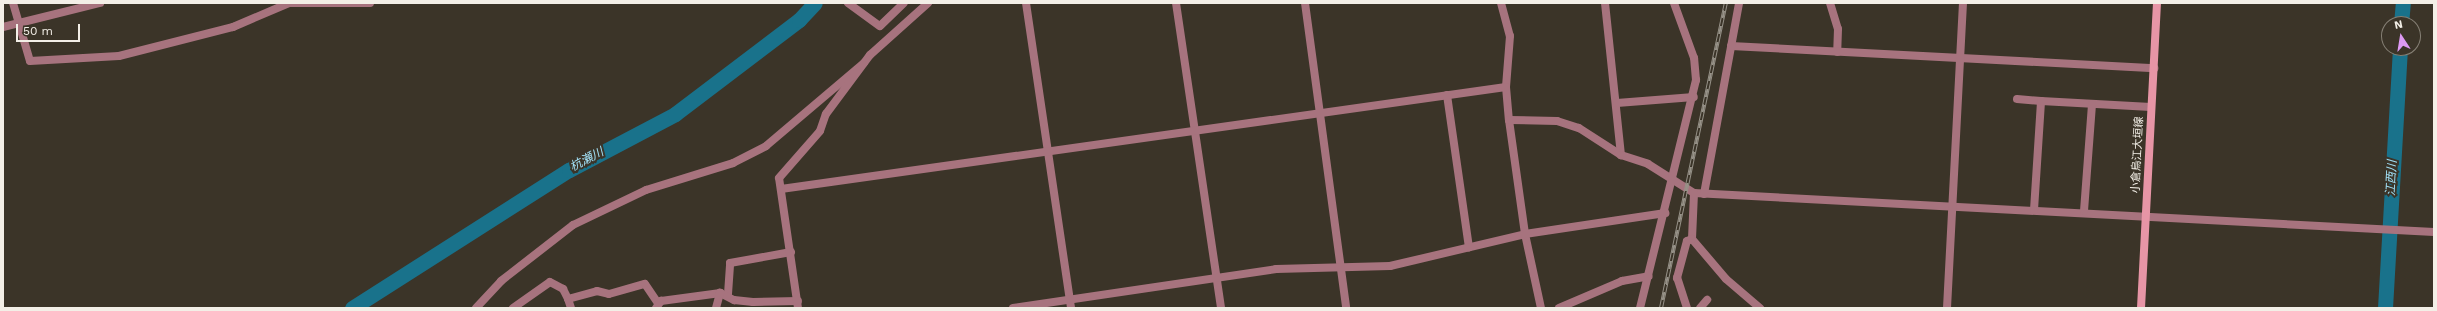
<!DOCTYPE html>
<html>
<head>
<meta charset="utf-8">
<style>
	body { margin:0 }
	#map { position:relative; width:2437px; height:311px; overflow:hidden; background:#3b3428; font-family:"Work Sans","Noto Sans JP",sans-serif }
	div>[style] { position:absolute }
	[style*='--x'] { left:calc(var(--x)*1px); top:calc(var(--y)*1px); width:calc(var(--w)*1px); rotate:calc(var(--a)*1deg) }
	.river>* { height:15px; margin:-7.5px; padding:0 7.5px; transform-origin:7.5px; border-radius:7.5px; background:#19728b }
	.minor>* { height:8px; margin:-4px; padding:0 4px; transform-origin:4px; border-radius:4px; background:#a7737e }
	.tertiary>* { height:8px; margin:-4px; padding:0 4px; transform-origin:4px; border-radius:4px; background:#a7737e }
	.secondary>* { height:8px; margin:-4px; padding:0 4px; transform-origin:4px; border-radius:4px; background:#e795a6 }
	.rail>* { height:4px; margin-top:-2px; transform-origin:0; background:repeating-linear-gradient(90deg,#3b3428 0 8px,#979288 0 16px); box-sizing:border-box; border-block:1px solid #979288 }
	span { translate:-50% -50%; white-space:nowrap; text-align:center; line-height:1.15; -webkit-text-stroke:4px #3b3428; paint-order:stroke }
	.street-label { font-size:11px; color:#f3efe7 }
	.water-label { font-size:12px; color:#a3e2f8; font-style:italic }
	.frame { position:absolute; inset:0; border:4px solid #f3efe7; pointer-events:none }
	.north { position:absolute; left:2381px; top:16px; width:40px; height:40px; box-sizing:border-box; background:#3b3428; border:1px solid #857f74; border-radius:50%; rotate:348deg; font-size:11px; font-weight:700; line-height:16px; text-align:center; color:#f3efe7 }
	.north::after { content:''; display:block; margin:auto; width:14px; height:18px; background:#dd99f3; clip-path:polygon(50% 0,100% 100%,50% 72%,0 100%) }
	.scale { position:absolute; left:16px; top:24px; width:64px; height:18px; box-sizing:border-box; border:2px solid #f3efe7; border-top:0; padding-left:5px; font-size:12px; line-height:14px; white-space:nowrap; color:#f3efe7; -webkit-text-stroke:3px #3b3428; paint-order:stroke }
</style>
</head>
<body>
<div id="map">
	<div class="river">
		<div style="--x:2401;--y:24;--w:21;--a:-85"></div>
		<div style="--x:352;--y:308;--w:257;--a:-32.5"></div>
		<div style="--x:569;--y:170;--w:120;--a:-27.8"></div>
		<div style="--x:675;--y:114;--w:156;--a:-37.2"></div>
		<div style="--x:799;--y:20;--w:23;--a:-47"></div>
		<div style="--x:2385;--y:308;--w:260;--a:-86.7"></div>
	</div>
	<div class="minor">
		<div style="--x:13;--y:3;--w:60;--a:73.7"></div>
		<div style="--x:30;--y:61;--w:89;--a:-3.2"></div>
		<div style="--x:119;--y:56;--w:118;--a:-14.3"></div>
		<div style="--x:233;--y:27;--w:61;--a:-23.2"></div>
		<div style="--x:289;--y:3;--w:81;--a:0"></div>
		<div style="--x:848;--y:3;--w:39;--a:36"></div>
		<div style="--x:880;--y:26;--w:33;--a:-44"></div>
		<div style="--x:1026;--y:3;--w:308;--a:81.6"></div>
		<div style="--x:1176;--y:3;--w:308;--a:81.6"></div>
		<div style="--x:1305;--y:3;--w:308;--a:82.3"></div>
		<div style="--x:1501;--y:3;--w:34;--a:75"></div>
		<div style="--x:1510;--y:36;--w:51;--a:94.5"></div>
		<div style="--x:1506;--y:87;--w:33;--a:85"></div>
		<div style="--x:1509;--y:120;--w:115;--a:82"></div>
		<div style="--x:1525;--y:234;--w:76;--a:77.8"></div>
		<div style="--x:1605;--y:3;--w:153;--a:84"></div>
		<div style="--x:1830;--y:3;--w:27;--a:73"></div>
		<div style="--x:1838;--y:29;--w:23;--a:92"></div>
		<div style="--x:3;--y:27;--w:100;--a:-13.9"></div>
		<div style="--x:1731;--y:46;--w:424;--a:3"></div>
		<div style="--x:1447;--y:95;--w:154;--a:81.8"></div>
		<div style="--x:2017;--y:99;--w:24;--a:5"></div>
		<div style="--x:1617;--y:103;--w:77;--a:-4.5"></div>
		<div style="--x:1509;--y:120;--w:48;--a:1.2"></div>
		<div style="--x:1557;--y:121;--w:23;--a:18"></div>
		<div style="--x:1579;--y:128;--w:50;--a:32.7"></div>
		<div style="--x:1621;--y:155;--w:28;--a:18"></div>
		<div style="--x:1648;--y:164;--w:54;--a:32.2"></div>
		<div style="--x:1694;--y:193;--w:741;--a:3.02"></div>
		<div style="--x:781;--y:189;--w:732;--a:-8.01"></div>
		<div style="--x:1694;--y:193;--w:46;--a:92.5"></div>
		<div style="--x:1692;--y:239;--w:52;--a:49.6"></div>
		<div style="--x:1726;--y:279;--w:45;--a:40.5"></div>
		<div style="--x:1704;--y:194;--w:194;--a:-79.6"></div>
		<div style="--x:2034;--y:210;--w:109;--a:-86.3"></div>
		<div style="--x:2041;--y:101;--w:110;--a:3.1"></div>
		<div style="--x:2084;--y:211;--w:107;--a:-85.7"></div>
		<div style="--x:728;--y:294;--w:31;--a:-86"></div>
		<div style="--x:730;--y:263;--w:62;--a:-10.2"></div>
		<div style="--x:476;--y:308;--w:37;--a:-47"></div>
		<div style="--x:501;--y:281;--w:91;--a:-37.9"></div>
		<div style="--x:573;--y:225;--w:81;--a:-25.6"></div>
		<div style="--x:646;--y:190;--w:91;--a:-17.2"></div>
		<div style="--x:733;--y:163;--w:37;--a:-27"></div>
		<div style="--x:766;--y:146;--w:128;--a:-40.3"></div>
		<div style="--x:513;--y:308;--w:45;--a:-35.1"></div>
		<div style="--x:550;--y:282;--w:15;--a:28"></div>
		<div style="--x:563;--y:289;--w:11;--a:63"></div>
		<div style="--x:571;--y:308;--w:9;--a:-108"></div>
		<div style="--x:568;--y:299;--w:30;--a:-15"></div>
		<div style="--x:597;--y:291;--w:12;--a:14"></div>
		<div style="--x:609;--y:294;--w:37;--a:-16"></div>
		<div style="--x:645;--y:284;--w:23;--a:56"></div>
		<div style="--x:656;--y:308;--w:9;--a:-54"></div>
		<div style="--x:661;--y:301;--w:60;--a:-7.7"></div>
		<div style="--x:720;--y:293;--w:16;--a:27"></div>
		<div style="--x:734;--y:300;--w:19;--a:6"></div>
		<div style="--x:753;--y:302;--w:45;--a:-1.3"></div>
		<div style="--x:716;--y:308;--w:16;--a:-75"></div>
		<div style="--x:798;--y:308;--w:131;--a:-98.3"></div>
		<div style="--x:779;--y:178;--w:62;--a:-48.9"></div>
		<div style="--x:820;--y:131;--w:18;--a:-71"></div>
		<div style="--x:826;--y:114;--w:74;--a:-53.3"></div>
		<div style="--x:870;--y:55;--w:78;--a:-41.9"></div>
		<div style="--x:1013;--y:308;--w:266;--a:-8.4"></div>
		<div style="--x:1276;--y:269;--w:114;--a:-1.5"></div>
		<div style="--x:1390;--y:266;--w:139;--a:-13.3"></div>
		<div style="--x:1525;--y:234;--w:142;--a:-8.5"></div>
		<div style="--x:1559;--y:308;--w:69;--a:-23.2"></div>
		<div style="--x:1622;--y:281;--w:27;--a:-10"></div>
		<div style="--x:1687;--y:308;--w:32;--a:-108"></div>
		<div style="--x:1677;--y:278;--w:38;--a:-75"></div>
		<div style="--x:1687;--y:241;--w:5;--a:-22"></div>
		<div style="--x:1700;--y:308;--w:11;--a:-49"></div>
		<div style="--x:1947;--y:308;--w:305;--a:-87"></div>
	</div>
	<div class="tertiary">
		<div style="--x:1640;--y:308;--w:235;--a:-76.2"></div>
		<div style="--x:1696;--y:80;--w:22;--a:-95"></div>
		<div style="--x:1694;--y:58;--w:59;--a:-110"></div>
	</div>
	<div class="secondary">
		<div style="--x:2141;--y:308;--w:305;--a:-87"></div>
	</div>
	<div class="rail">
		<div style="--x:1661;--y:308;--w:312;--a:-78"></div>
	</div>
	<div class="street-label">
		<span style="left:2138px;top:155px;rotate:-87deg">小倉烏江大垣線</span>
	</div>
	<div class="water-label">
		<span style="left:587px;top:160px;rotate:-28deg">杭瀬川</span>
		<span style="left:2392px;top:178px;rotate:-87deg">江西川</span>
	</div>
	<div class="frame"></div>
	<div class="north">N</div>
	<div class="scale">50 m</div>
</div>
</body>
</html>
